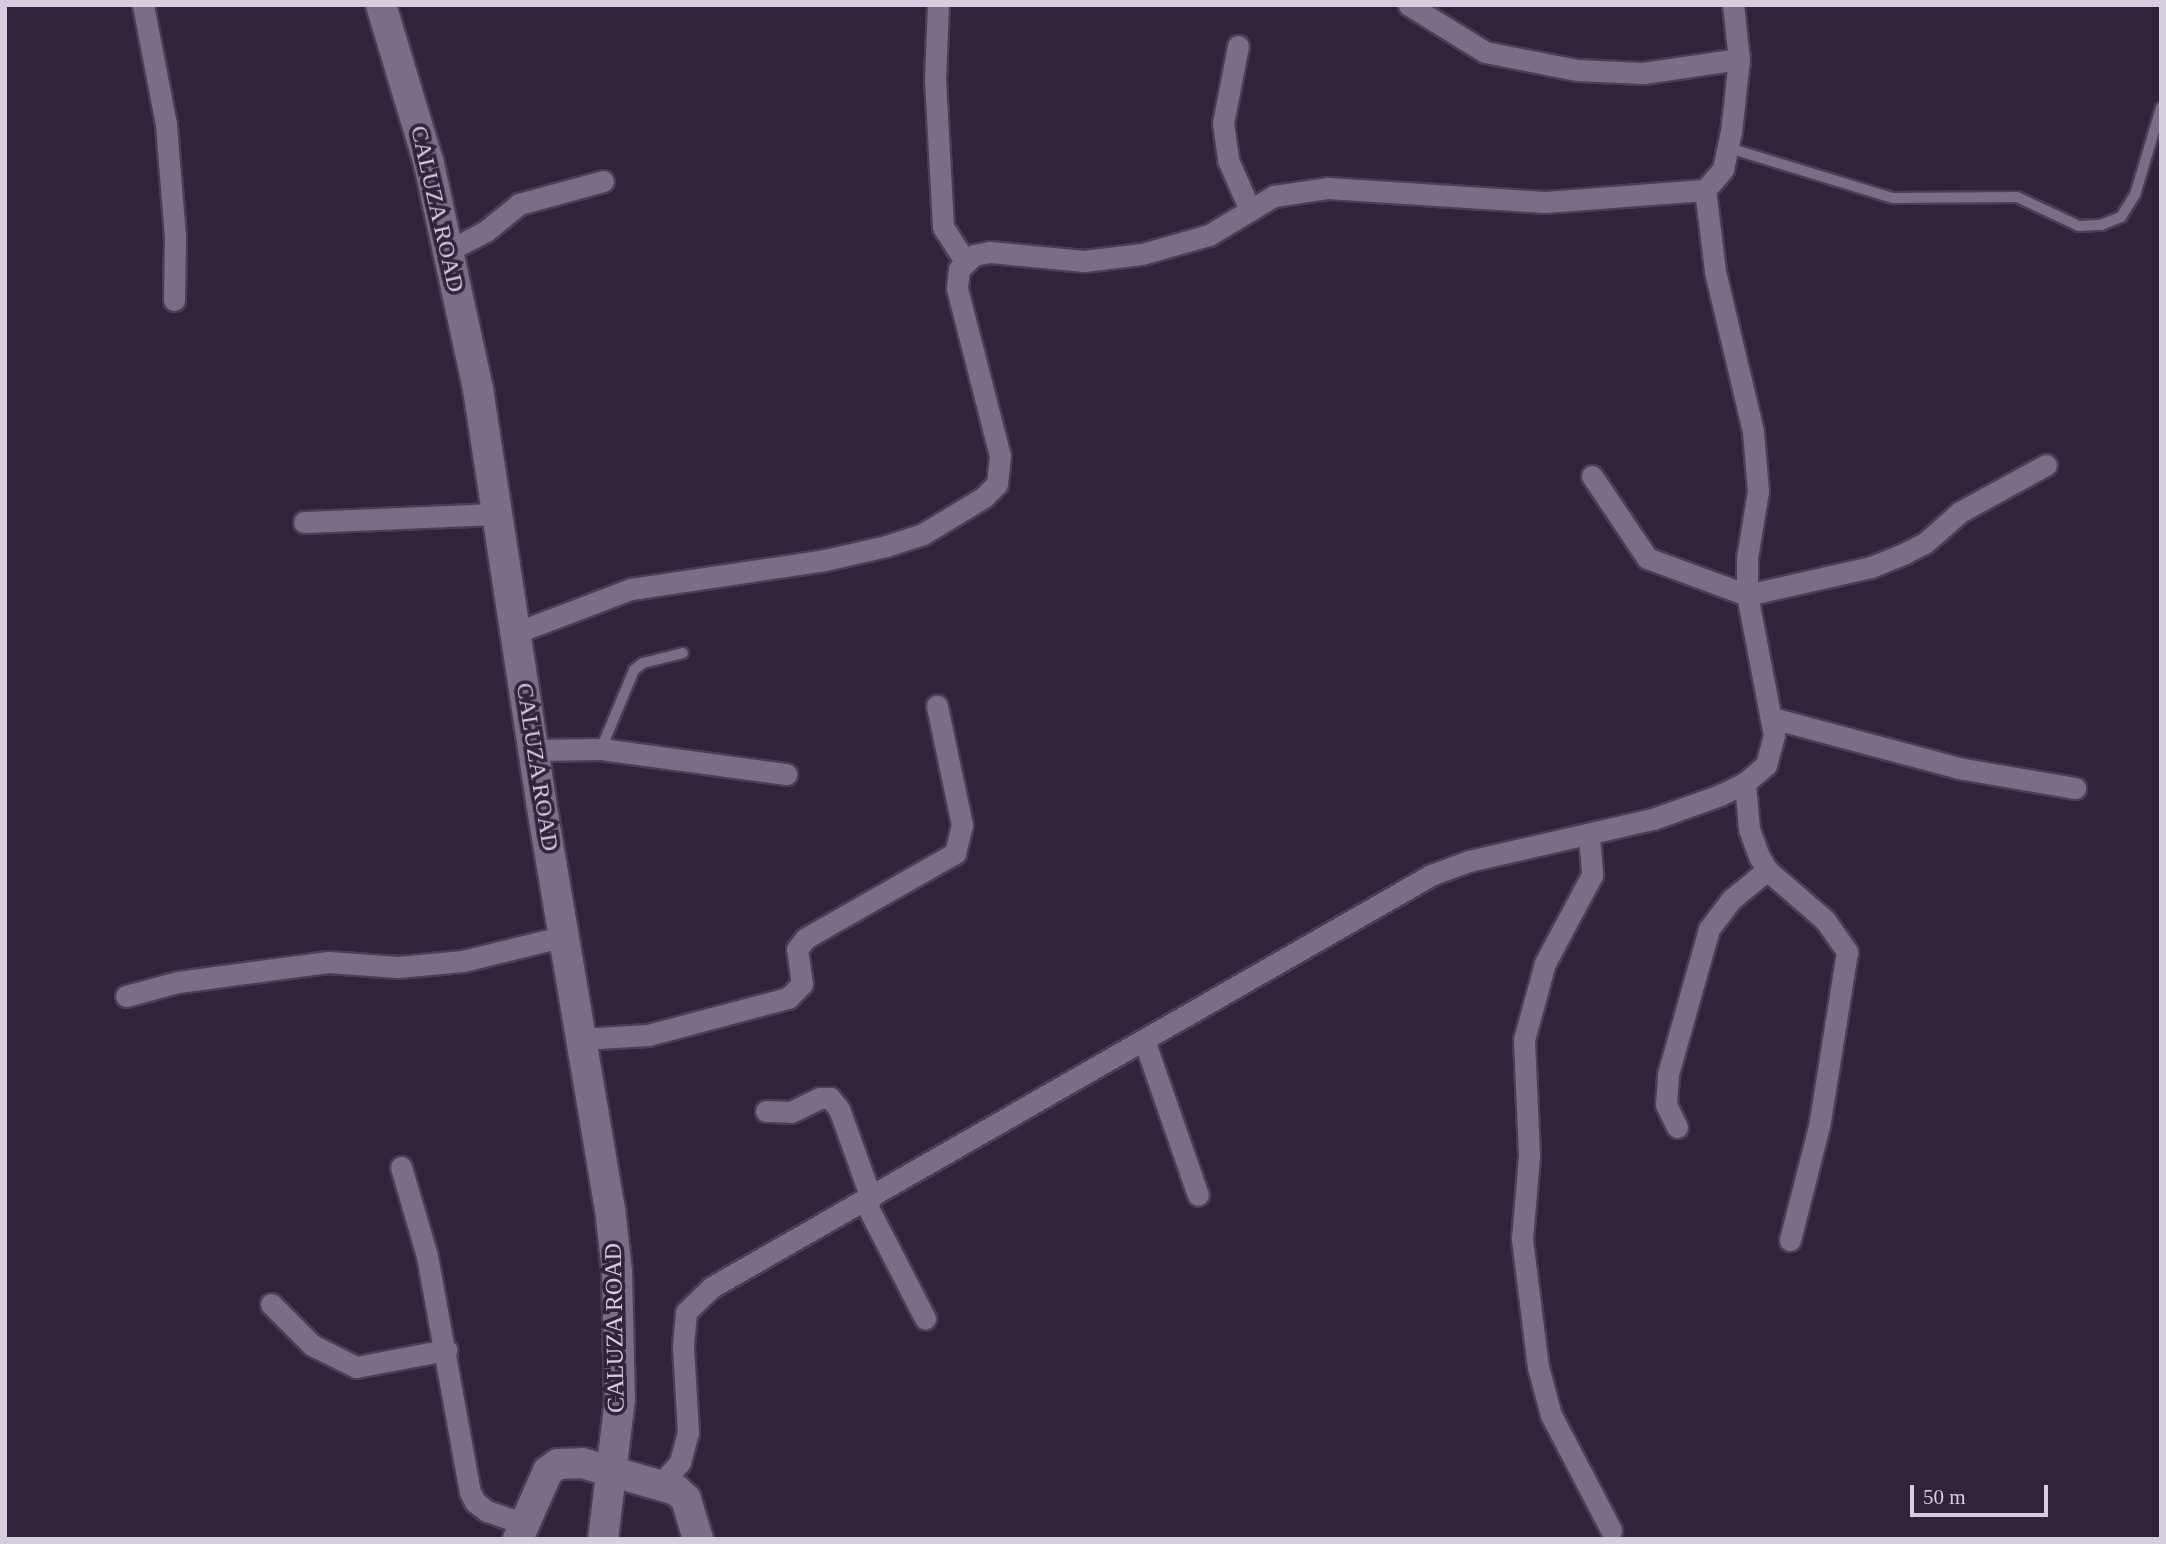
<!DOCTYPE html>
<html>
<head>
<meta charset="utf-8">
<style>
	body { margin:0 }
	#map { position:relative; width:2166px; height:1544px; overflow:hidden; background:#30233b; font-family:"Times New Roman",serif }
	div>[style] { position:absolute }
	[style*='--x'] { left:calc(var(--x)*1px); top:calc(var(--y)*1px); width:calc(var(--w)*1px); rotate:calc(var(--a)*1deg) }
	.roads { filter:drop-shadow(2px 0 #493e53) drop-shadow(-2px 0 #493e53) drop-shadow(0 2px #493e53) drop-shadow(0 -2px #493e53) }
	.lane>* { height:10px; margin:-5px; padding:0 5px; transform-origin:5px; border-radius:5px; background:#7b6c88 }
	.street>* { height:21px; margin:-10.5px; padding:0 10.5px; transform-origin:10.5px; border-radius:10.5px; background:#7b6c88 }
	.secondary>* { height:30px; margin:-15px; padding:0 15px; transform-origin:15px; border-radius:15px; background:#7b6c88 }
	span { translate:-50% -50%; white-space:nowrap; text-align:center; line-height:1.15; -webkit-text-stroke:7px #30233b; paint-order:stroke }
	.street-label { font-size:24px; color:#d6cede }
	.frame { position:absolute; inset:0; border:7px solid #d6cede; pointer-events:none }
	.scale { position:absolute; left:1910px; top:1485px; width:138px; height:32px; box-sizing:border-box; border:4px solid #d6cede; border-top:0; padding-left:9px; font-size:21px; line-height:24px; white-space:nowrap; color:#d6cede; -webkit-text-stroke:5px #30233b; paint-order:stroke }
</style>
</head>
<body>
<div id="map">
	<div class="roads">
		<div class="lane">
			<div style="--x:1729;--y:148;--w:171;--a:17"></div>
			<div style="--x:1893;--y:198;--w:124;--a:-0.5"></div>
			<div style="--x:2017;--y:197;--w:68;--a:25.1"></div>
			<div style="--x:2079;--y:226;--w:22;--a:-3"></div>
			<div style="--x:2101;--y:225;--w:22;--a:-22"></div>
			<div style="--x:2121;--y:217;--w:26;--a:-58"></div>
			<div style="--x:2135;--y:195;--w:91;--a:-73.4"></div>
			<div style="--x:601;--y:749;--w:86;--a:-67.3"></div>
			<div style="--x:634;--y:670;--w:11;--a:-38"></div>
			<div style="--x:643;--y:663;--w:41;--a:-14"></div>
		</div>
		<div class="street">
			<div style="--x:143;--y:5;--w:122;--a:79.1"></div>
			<div style="--x:166;--y:125;--w:111;--a:85.4"></div>
			<div style="--x:175;--y:236;--w:64;--a:90.9"></div>
			<div style="--x:938;--y:5;--w:74;--a:92.3"></div>
			<div style="--x:935;--y:79;--w:148;--a:86.9"></div>
			<div style="--x:943;--y:227;--w:40;--a:57.1"></div>
			<div style="--x:1409;--y:5;--w:89;--a:31.7"></div>
			<div style="--x:1485;--y:52;--w:94;--a:11.1"></div>
			<div style="--x:1577;--y:70;--w:66;--a:2.6"></div>
			<div style="--x:1643;--y:73;--w:97;--a:-8.3"></div>
			<div style="--x:1238;--y:46;--w:78;--a:101"></div>
			<div style="--x:1223;--y:123;--w:37;--a:82"></div>
			<div style="--x:1228;--y:160;--w:55;--a:66.3"></div>
			<div style="--x:448;--y:251;--w:43;--a:-27.8"></div>
			<div style="--x:486;--y:231;--w:43;--a:-39.3"></div>
			<div style="--x:519;--y:204;--w:87;--a:-15.3"></div>
			<div style="--x:1592;--y:476;--w:99;--a:56.1"></div>
			<div style="--x:1647;--y:558;--w:107;--a:20.3"></div>
			<div style="--x:1747;--y:595;--w:127;--a:-12.7"></div>
			<div style="--x:1871;--y:567;--w:37;--a:-22"></div>
			<div style="--x:1905;--y:553;--w:22;--a:-27"></div>
			<div style="--x:1925;--y:543;--w:47;--a:-41.5"></div>
			<div style="--x:1960;--y:512;--w:98;--a:-28.7"></div>
			<div style="--x:304;--y:522;--w:193;--a:-2.4"></div>
			<div style="--x:515;--y:633;--w:124;--a:-20.8"></div>
			<div style="--x:631;--y:589;--w:196;--a:-8.5"></div>
			<div style="--x:825;--y:560;--w:63;--a:-12.9"></div>
			<div style="--x:886;--y:546;--w:39;--a:-18"></div>
			<div style="--x:923;--y:534;--w:71;--a:-31.2"></div>
			<div style="--x:984;--y:497;--w:18;--a:-45"></div>
			<div style="--x:997;--y:484;--w:28;--a:-84"></div>
			<div style="--x:1000;--y:456;--w:173;--a:-104.4"></div>
			<div style="--x:957;--y:288;--w:19;--a:-84"></div>
			<div style="--x:959;--y:269;--w:21;--a:-43"></div>
			<div style="--x:974;--y:255;--w:16;--a:-11"></div>
			<div style="--x:990;--y:252;--w:94;--a:5.5"></div>
			<div style="--x:1084;--y:261;--w:58;--a:-6.9"></div>
			<div style="--x:1142;--y:254;--w:70;--a:-15.8"></div>
			<div style="--x:1209;--y:235;--w:76;--a:-31"></div>
			<div style="--x:1274;--y:196;--w:55;--a:-8.4"></div>
			<div style="--x:1328;--y:188;--w:217;--a:3.7"></div>
			<div style="--x:1545;--y:202;--w:160;--a:-4.3"></div>
			<div style="--x:1705;--y:190;--w:28;--a:-49"></div>
			<div style="--x:1723;--y:169;--w:38;--a:-78"></div>
			<div style="--x:1731;--y:132;--w:73;--a:-83.7"></div>
			<div style="--x:1739;--y:59;--w:54;--a:-96.3"></div>
			<div style="--x:1772;--y:718;--w:193;--a:15"></div>
			<div style="--x:1958;--y:768;--w:119;--a:9.7"></div>
			<div style="--x:534;--y:750;--w:67;--a:-0.9"></div>
			<div style="--x:601;--y:749;--w:187;--a:7.7"></div>
			<div style="--x:1745;--y:783;--w:46;--a:85"></div>
			<div style="--x:1749;--y:829;--w:29;--a:70"></div>
			<div style="--x:1759;--y:856;--w:16;--a:60"></div>
			<div style="--x:1767;--y:870;--w:77;--a:40.8"></div>
			<div style="--x:1825;--y:920;--w:39;--a:55"></div>
			<div style="--x:1847;--y:952;--w:176;--a:99.1"></div>
			<div style="--x:1819;--y:1126;--w:118;--a:104.3"></div>
			<div style="--x:1589;--y:837;--w:38;--a:85"></div>
			<div style="--x:1592;--y:875;--w:100;--a:118.1"></div>
			<div style="--x:1545;--y:963;--w:80;--a:105.3"></div>
			<div style="--x:1524;--y:1040;--w:116;--a:87.5"></div>
			<div style="--x:1529;--y:1156;--w:83;--a:94.8"></div>
			<div style="--x:1522;--y:1239;--w:129;--a:82.9"></div>
			<div style="--x:1538;--y:1367;--w:50;--a:74.8"></div>
			<div style="--x:1551;--y:1415;--w:130;--a:62.4"></div>
			<div style="--x:126;--y:996;--w:54;--a:-15.1"></div>
			<div style="--x:178;--y:982;--w:151;--a:-7.6"></div>
			<div style="--x:328;--y:962;--w:70;--a:4.1"></div>
			<div style="--x:398;--y:967;--w:65;--a:-5.3"></div>
			<div style="--x:463;--y:961;--w:105;--a:-13.8"></div>
			<div style="--x:581;--y:1039;--w:67;--a:-3.4"></div>
			<div style="--x:648;--y:1035;--w:145;--a:-14.8"></div>
			<div style="--x:788;--y:998;--w:20;--a:-45"></div>
			<div style="--x:802;--y:984;--w:35;--a:-98"></div>
			<div style="--x:797;--y:949;--w:14;--a:-51"></div>
			<div style="--x:806;--y:938;--w:172;--a:-29.7"></div>
			<div style="--x:955;--y:853;--w:29;--a:-76"></div>
			<div style="--x:962;--y:825;--w:122;--a:-101.9"></div>
			<div style="--x:1144;--y:1040;--w:164;--a:70.8"></div>
			<div style="--x:766;--y:1111;--w:25;--a:2"></div>
			<div style="--x:791;--y:1112;--w:32;--a:-26"></div>
			<div style="--x:820;--y:1098;--w:10;--a:0"></div>
			<div style="--x:830;--y:1098;--w:14;--a:51"></div>
			<div style="--x:839;--y:1109;--w:95;--a:70.2"></div>
			<div style="--x:1677;--y:1127;--w:25;--a:-116"></div>
			<div style="--x:1666;--y:1104;--w:30;--a:-86"></div>
			<div style="--x:1668;--y:1074;--w:151;--a:-74.2"></div>
			<div style="--x:1709;--y:929;--w:38;--a:-53"></div>
			<div style="--x:1732;--y:899;--w:45;--a:-39.6"></div>
			<div style="--x:401;--y:1167;--w:93;--a:73.7"></div>
			<div style="--x:427;--y:1256;--w:240;--a:79.7"></div>
			<div style="--x:470;--y:1492;--w:11;--a:63"></div>
			<div style="--x:475;--y:1502;--w:15;--a:37"></div>
			<div style="--x:487;--y:1511;--w:37;--a:19"></div>
			<div style="--x:865;--y:1202;--w:131;--a:62.7"></div>
			<div style="--x:271;--y:1304;--w:58;--a:45"></div>
			<div style="--x:312;--y:1345;--w:49;--a:26.6"></div>
			<div style="--x:356;--y:1367;--w:92;--a:-10.7"></div>
			<div style="--x:661;--y:1484;--w:29;--a:-49"></div>
			<div style="--x:680;--y:1462;--w:30;--a:-75"></div>
			<div style="--x:688;--y:1433;--w:87;--a:-93.3"></div>
			<div style="--x:683;--y:1346;--w:34;--a:-85"></div>
			<div style="--x:686;--y:1312;--w:36;--a:-44"></div>
			<div style="--x:712;--y:1287;--w:829;--a:-29.81"></div>
			<div style="--x:1431;--y:875;--w:40;--a:-20.2"></div>
			<div style="--x:1469;--y:861;--w:189;--a:-12.9"></div>
			<div style="--x:1653;--y:819;--w:71;--a:-19.7"></div>
			<div style="--x:1720;--y:795;--w:28;--a:-26"></div>
			<div style="--x:1745;--y:783;--w:28;--a:-41"></div>
			<div style="--x:1766;--y:765;--w:31;--a:-75"></div>
			<div style="--x:1774;--y:735;--w:143;--a:-100.9"></div>
			<div style="--x:1747;--y:595;--w:37;--a:-90"></div>
			<div style="--x:1747;--y:558;--w:68;--a:-80.7"></div>
			<div style="--x:1758;--y:491;--w:60;--a:-94.8"></div>
			<div style="--x:1753;--y:431;--w:164;--a:-103.4"></div>
			<div style="--x:1715;--y:271;--w:82;--a:-97"></div>
		</div>
		<div class="secondary">
			<div style="--x:381;--y:5;--w:166;--a:73.2"></div>
			<div style="--x:429;--y:164;--w:230;--a:77.7"></div>
			<div style="--x:478;--y:389;--w:418;--a:81.3"></div>
			<div style="--x:541;--y:802;--w:412;--a:80.4"></div>
			<div style="--x:610;--y:1208;--w:63;--a:83.7"></div>
			<div style="--x:617;--y:1271;--w:128;--a:88.7"></div>
			<div style="--x:620;--y:1399;--w:141;--a:96.9"></div>
			<div style="--x:518;--y:1539;--w:74;--a:-66.2"></div>
			<div style="--x:548;--y:1471;--w:12;--a:-35"></div>
			<div style="--x:558;--y:1464;--w:24;--a:-2"></div>
			<div style="--x:582;--y:1463;--w:98;--a:16"></div>
			<div style="--x:676;--y:1490;--w:13;--a:42"></div>
			<div style="--x:686;--y:1499;--w:42;--a:73.3"></div>
		</div>
	</div>
	<div class="street-label">
		<span style="left:437px;top:209px;rotate:77deg">CALUZA ROAD</span>
		<span style="left:537px;top:767px;rotate:81deg">CALUZA ROAD</span>
		<span style="left:615px;top:1328px;rotate:-91deg">CALUZA ROAD</span>
	</div>
	<div class="frame"></div>
	<div class="scale">50 m</div>
</div>
</body>
</html>
